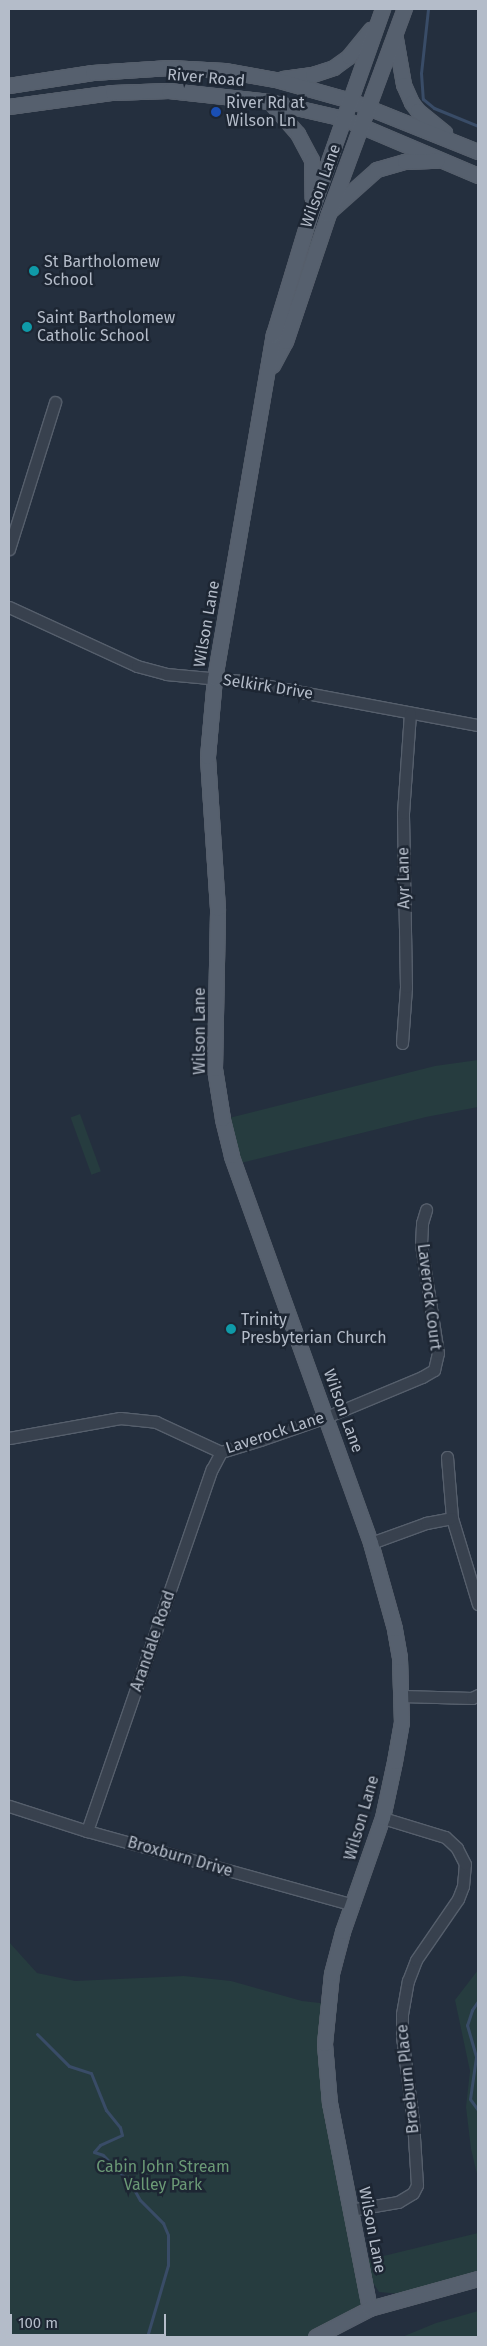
<!DOCTYPE html>
<html>
<head>
<meta charset="utf-8">
<style>
	body { margin:0 }
	#map { position:relative; width:487px; height:2346px; overflow:hidden; background:#242f3e; font-family:"Fira Sans",sans-serif }
	div>[style] { position:absolute }
	[style*='--x'] { left:calc(var(--x)*1px); top:calc(var(--y)*1px); width:calc(var(--w)*1px); rotate:calc(var(--a)*1deg) }
	.green>* { inset:0; background:#263c3f; transform-origin:0 0 }
	.stream>* { height:3px; margin:-1.5px; padding:0 1.5px; transform-origin:1.5px; border-radius:1.5px; background:#394c67 }
	.roads { filter:drop-shadow(1px 0 #565f6c) drop-shadow(-1px 0 #565f6c) drop-shadow(0 1px #565f6c) drop-shadow(0 -1px #565f6c) }
	.minor>* { height:11px; margin:-5.5px; padding:0 5.5px; transform-origin:5.5px; border-radius:5.5px; background:#38414e }
	.major>* { height:14px; margin:-7px; padding:0 7px; transform-origin:7px; border-radius:7px; background:#56606e }
	.dots>* { width:14px; height:14px; translate:-50% -50%; box-sizing:border-box; border:2px solid #1d2633; border-radius:50% }
	span { translate:-50% -50%; white-space:nowrap; text-align:center; line-height:1.15; -webkit-text-stroke:5px #1d2633; paint-order:stroke }
	.street-label { font-size:16px; color:#b4bcc9 }
	.poi-label { font-size:16px; color:#b4bcc9 }
	.left { translate:0 -50%; text-align:left }
	.park-label { font-size:16px; color:#6b9a76 }
	.frame { position:absolute; inset:0; border:10px solid #b4bcc9; pointer-events:none }
	.scale { position:absolute; left:10px; top:2314px; width:156px; height:22px; box-sizing:border-box; border:2px solid #b4bcc9; border-top:0; padding-left:6px; font-size:15px; line-height:18px; white-space:nowrap; color:#b4bcc9; -webkit-text-stroke:4px #1d2633; paint-order:stroke }
</style>
</head>
<body>
<div id="map">
	<div class="green">
		<div style="clip-path:polygon(478px 1060px,478px 1107px,426px 1117px,241px 1163px,229px 1118px,435px 1066px)"></div>
		<div style="left:80px;top:1114px;width:61px;height:10px;rotate:70deg"></div>
		<div style="clip-path:polygon(9px 1942px,37px 1973px,75px 1981px,184px 1976px,231px 1981px,302px 2001px,329px 2004px,325px 2044px,370px 2309px,316px 2337px,9px 2337px)"></div>
		<div style="clip-path:polygon(478px 1970px,478px 2178px,471px 2149px,466px 2107px,470px 2071px,455px 2000px)"></div>
		<div style="clip-path:polygon(478px 2233px,478px 2275px,401px 2294px,379px 2292px,372px 2281px,367px 2260px)"></div>
		<div style="clip-path:polygon(478px 2311px,478px 2337px,402px 2337px,436px 2323px)"></div>
	</div>
	<div class="stream">
		<div style="--x:428;--y:9;--w:64;--a:96.2"></div>
		<div style="--x:421;--y:73;--w:26;--a:86"></div>
		<div style="--x:423;--y:99;--w:14;--a:39"></div>
		<div style="--x:434;--y:108;--w:48;--a:22.2"></div>
		<div style="--x:478;--y:2001;--w:11;--a:124"></div>
		<div style="--x:472;--y:2010;--w:16;--a:108"></div>
		<div style="--x:467;--y:2025;--w:33;--a:74"></div>
		<div style="--x:476;--y:2057;--w:42;--a:98.1"></div>
		<div style="--x:470;--y:2099;--w:14;--a:54"></div>
		<div style="--x:37;--y:2034;--w:45;--a:45"></div>
		<div style="--x:69;--y:2066;--w:23;--a:18"></div>
		<div style="--x:91;--y:2073;--w:40;--a:68"></div>
		<div style="--x:106;--y:2110;--w:22;--a:51"></div>
		<div style="--x:120;--y:2127;--w:8;--a:76"></div>
		<div style="--x:122;--y:2135;--w:24;--a:156"></div>
		<div style="--x:100;--y:2145;--w:9;--a:131"></div>
		<div style="--x:94;--y:2152;--w:9;--a:18"></div>
		<div style="--x:103;--y:2155;--w:40;--a:46"></div>
		<div style="--x:131;--y:2184;--w:18;--a:61"></div>
		<div style="--x:140;--y:2200;--w:33;--a:45"></div>
		<div style="--x:163;--y:2223;--w:13;--a:67"></div>
		<div style="--x:168;--y:2235;--w:30;--a:90"></div>
		<div style="--x:168;--y:2265;--w:75;--a:106.3"></div>
	</div>
	<div class="roads">
		<div class="minor">
			<div style="--x:9;--y:549;--w:154;--a:-72.6"></div>
			<div style="--x:9;--y:607;--w:141;--a:24.7"></div>
			<div style="--x:137;--y:666;--w:30;--a:15"></div>
			<div style="--x:166;--y:674;--w:76;--a:5.3"></div>
			<div style="--x:242;--y:681;--w:240;--a:10.6"></div>
			<div style="--x:402;--y:1043;--w:56;--a:-85.9"></div>
			<div style="--x:406;--y:987;--w:174;--a:-91"></div>
			<div style="--x:403;--y:813;--w:100;--a:-86"></div>
			<div style="--x:9;--y:1438;--w:113;--a:-10.2"></div>
			<div style="--x:120;--y:1418;--w:36;--a:6"></div>
			<div style="--x:156;--y:1422;--w:72;--a:24.8"></div>
			<div style="--x:221;--y:1452;--w:41;--a:-17.1"></div>
			<div style="--x:260;--y:1440;--w:70;--a:-19.2"></div>
			<div style="--x:326;--y:1417;--w:104;--a:-22.6"></div>
			<div style="--x:422;--y:1377;--w:14;--a:-30"></div>
			<div style="--x:434;--y:1370;--w:17;--a:-77"></div>
			<div style="--x:438;--y:1353;--w:110;--a:-98.9"></div>
			<div style="--x:421;--y:1244;--w:21;--a:-87"></div>
			<div style="--x:422;--y:1223;--w:14;--a:-73"></div>
			<div style="--x:447;--y:1457;--w:61;--a:85.3"></div>
			<div style="--x:452;--y:1518;--w:90;--a:73.2"></div>
			<div style="--x:371;--y:1543;--w:59;--a:-20"></div>
			<div style="--x:426;--y:1523;--w:26;--a:-11"></div>
			<div style="--x:402;--y:1696;--w:70;--a:1.6"></div>
			<div style="--x:472;--y:1698;--w:7;--a:-27"></div>
			<div style="--x:9;--y:1806;--w:82;--a:17.8"></div>
			<div style="--x:87;--y:1831;--w:276;--a:15.5"></div>
			<div style="--x:87;--y:1831;--w:383;--a:-71"></div>
			<div style="--x:212;--y:1469;--w:19;--a:-62"></div>
			<div style="--x:350;--y:2210;--w:49;--a:-9.5"></div>
			<div style="--x:398;--y:2202;--w:17;--a:-31"></div>
			<div style="--x:413;--y:2193;--w:9;--a:-63"></div>
			<div style="--x:417;--y:2185;--w:64;--a:-93.6"></div>
			<div style="--x:413;--y:2121;--w:86;--a:-97.4"></div>
			<div style="--x:402;--y:2036;--w:22;--a:-90"></div>
			<div style="--x:402;--y:2014;--w:34;--a:-80"></div>
			<div style="--x:408;--y:1981;--w:22;--a:-69"></div>
			<div style="--x:416;--y:1960;--w:74;--a:-55.5"></div>
			<div style="--x:458;--y:1899;--w:14;--a:-69"></div>
			<div style="--x:463;--y:1886;--w:22;--a:-85"></div>
			<div style="--x:465;--y:1864;--w:18;--a:-117"></div>
			<div style="--x:457;--y:1848;--w:16;--a:-137"></div>
			<div style="--x:445;--y:1837;--w:65;--a:-163"></div>
		</div>
		<div class="major">
			<div style="--x:396;--y:39;--w:47;--a:80.1"></div>
			<div style="--x:404;--y:85;--w:20;--a:66"></div>
			<div style="--x:412;--y:103;--w:10;--a:53"></div>
			<div style="--x:418;--y:111;--w:35;--a:39"></div>
			<div style="--x:283;--y:79;--w:30;--a:-8"></div>
			<div style="--x:313;--y:75;--w:22;--a:-18"></div>
			<div style="--x:334;--y:68;--w:19;--a:-36"></div>
			<div style="--x:349;--y:57;--w:35;--a:-51"></div>
			<div style="--x:9;--y:86;--w:85;--a:-8.8"></div>
			<div style="--x:93;--y:73;--w:77;--a:-3.7"></div>
			<div style="--x:170;--y:68;--w:55;--a:3.1"></div>
			<div style="--x:225;--y:71;--w:52;--a:10"></div>
			<div style="--x:276;--y:80;--w:78;--a:15.6"></div>
			<div style="--x:351;--y:101;--w:137;--a:21.9"></div>
			<div style="--x:270;--y:102;--w:43;--a:48.8"></div>
			<div style="--x:298;--y:134;--w:30;--a:62"></div>
			<div style="--x:312;--y:160;--w:39;--a:89"></div>
			<div style="--x:9;--y:107;--w:105;--a:-7.7"></div>
			<div style="--x:113;--y:93;--w:56;--a:-2"></div>
			<div style="--x:169;--y:91;--w:102;--a:6.2"></div>
			<div style="--x:270;--y:102;--w:76;--a:12.9"></div>
			<div style="--x:344;--y:119;--w:146;--a:23"></div>
			<div style="--x:331;--y:211;--w:62;--a:-41.7"></div>
			<div style="--x:377;--y:170;--w:29;--a:-16"></div>
			<div style="--x:405;--y:162;--w:33;--a:-2"></div>
			<div style="--x:273;--y:366;--w:27;--a:-62"></div>
			<div style="--x:286;--y:342;--w:135;--a:-71.4"></div>
			<div style="--x:329;--y:214;--w:219;--a:-69.7"></div>
			<div style="--x:370;--y:2309;--w:209;--a:-101"></div>
			<div style="--x:330;--y:2104;--w:60;--a:-94.8"></div>
			<div style="--x:325;--y:2044;--w:70;--a:-84.3"></div>
			<div style="--x:332;--y:1974;--w:43;--a:-75.3"></div>
			<div style="--x:343;--y:1932;--w:121;--a:-70.7"></div>
			<div style="--x:383;--y:1818;--w:57;--a:-77.9"></div>
			<div style="--x:395;--y:1762;--w:40;--a:-80"></div>
			<div style="--x:402;--y:1723;--w:65;--a:-91.8"></div>
			<div style="--x:400;--y:1658;--w:29;--a:-100"></div>
			<div style="--x:395;--y:1629;--w:89;--a:-105.6"></div>
			<div style="--x:371;--y:1543;--w:411;--a:-109.8"></div>
			<div style="--x:232;--y:1156;--w:38;--a:-104"></div>
			<div style="--x:223;--y:1119;--w:51;--a:-99.1"></div>
			<div style="--x:215;--y:1069;--w:160;--a:-88.9"></div>
			<div style="--x:218;--y:909;--w:152;--a:-93.8"></div>
			<div style="--x:208;--y:757;--w:78;--a:-84.9"></div>
			<div style="--x:215;--y:679;--w:349;--a:-80.3"></div>
			<div style="--x:274;--y:335;--w:134;--a:-73.1"></div>
			<div style="--x:313;--y:207;--w:210;--a:-70.5"></div>
			<div style="--x:316;--y:2337;--w:61;--a:-27.4"></div>
			<div style="--x:370;--y:2309;--w:112;--a:-15.5"></div>
		</div>
	</div>
	<div class="dots">
		<div style="left:216px;top:112px;background:#1a4fb4"></div>
		<div style="left:34px;top:271px;background:#0f9aa8"></div>
		<div style="left:27px;top:327px;background:#0f9aa8"></div>
		<div style="left:231px;top:1329px;background:#0f9aa8"></div>
	</div>
	<div class="street-label">
		<span style="left:206px;top:78px;rotate:5deg">River Road</span>
		<span style="left:321px;top:186px;rotate:-70deg">Wilson Lane</span>
		<span style="left:207px;top:624px;rotate:-80deg">Wilson Lane</span>
		<span style="left:268px;top:687px;rotate:9deg">Selkirk Drive</span>
		<span style="left:404px;top:878px;rotate:-91deg">Ayr Lane</span>
		<span style="left:200px;top:1031px;rotate:-90deg">Wilson Lane</span>
		<span style="left:429px;top:1297px;rotate:83deg">Laverock Court</span>
		<span style="left:343px;top:1411px;rotate:70deg">Wilson Lane</span>
		<span style="left:275px;top:1433px;rotate:-18deg">Laverock Lane</span>
		<span style="left:153px;top:1641px;rotate:-71deg">Arandale Road</span>
		<span style="left:362px;top:1818px;rotate:-74deg">Wilson Lane</span>
		<span style="left:180px;top:1857px;rotate:16deg">Broxburn Drive</span>
		<span style="left:408px;top:2079px;rotate:-96deg">Braeburn Place</span>
		<span style="left:372px;top:2230px;rotate:79deg">Wilson Lane</span>
	</div>
	<div class="poi-label">
		<span class="left" style="left:226px;top:112px">River Rd at<br>Wilson Ln</span>
		<span class="left" style="left:44px;top:271px">St Bartholomew<br>School</span>
		<span class="left" style="left:37px;top:327px">Saint Bartholomew<br>Catholic School</span>
		<span class="left" style="left:241px;top:1329px">Trinity<br>Presbyterian Church</span>
	</div>
	<div class="park-label">
		<span style="left:163px;top:2176px">Cabin John Stream<br>Valley Park</span>
	</div>
	<div class="frame"></div>
	<div class="scale">100 m</div>
</div>
</body>
</html>
